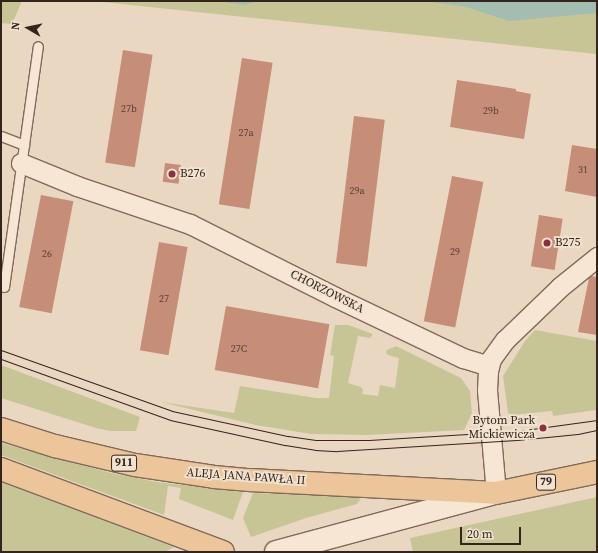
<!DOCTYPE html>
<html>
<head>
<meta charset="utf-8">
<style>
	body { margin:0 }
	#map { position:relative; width:598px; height:553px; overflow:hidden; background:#ead7c1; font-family:"Source Serif 4",serif }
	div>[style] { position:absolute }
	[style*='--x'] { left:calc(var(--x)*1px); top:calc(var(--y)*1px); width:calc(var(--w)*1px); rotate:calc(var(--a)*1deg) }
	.green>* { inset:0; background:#c7c596 }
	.water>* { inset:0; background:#a3bdb1 }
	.building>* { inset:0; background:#c68d79; transform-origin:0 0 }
	.roads { filter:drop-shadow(1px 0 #82695a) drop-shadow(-1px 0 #82695a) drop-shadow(0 1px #82695a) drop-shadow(0 -1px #82695a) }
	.service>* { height:9px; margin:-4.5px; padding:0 4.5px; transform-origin:4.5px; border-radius:4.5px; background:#f6e6d3 }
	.minor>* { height:19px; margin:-9.5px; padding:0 9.5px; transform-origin:9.5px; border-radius:9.5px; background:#f6e6d3 }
	.secondary>* { height:22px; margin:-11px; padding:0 11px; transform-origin:11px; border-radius:11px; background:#f6e6d3 }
	.primary>* { height:22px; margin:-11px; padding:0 11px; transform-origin:11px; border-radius:11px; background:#ecc59a }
	.tram>* { height:1px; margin:-0.5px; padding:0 0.5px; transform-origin:0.5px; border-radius:0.5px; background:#33241d }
	.dots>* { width:11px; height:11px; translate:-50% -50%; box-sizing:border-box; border:2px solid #f2e3d0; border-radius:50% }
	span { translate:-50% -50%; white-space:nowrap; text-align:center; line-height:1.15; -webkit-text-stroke:3.5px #f2e3d0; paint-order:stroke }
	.number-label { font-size:10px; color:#583e34 }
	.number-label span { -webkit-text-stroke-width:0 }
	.shield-label span { padding:1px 3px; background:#f2e3d0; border:1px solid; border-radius:3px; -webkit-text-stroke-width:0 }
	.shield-label { font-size:11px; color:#33241d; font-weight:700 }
	.poi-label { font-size:12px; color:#33241d }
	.left { translate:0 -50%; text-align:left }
	.right { translate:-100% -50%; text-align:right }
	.street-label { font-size:12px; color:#33241d }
	.frame { position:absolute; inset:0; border:2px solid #33241d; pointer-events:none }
	.north { position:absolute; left:8px; top:8px; width:40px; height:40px; -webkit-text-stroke:3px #f2e3d0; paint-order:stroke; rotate:279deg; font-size:11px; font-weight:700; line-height:16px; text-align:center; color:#33241d }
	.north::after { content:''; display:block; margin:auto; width:14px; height:18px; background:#33241d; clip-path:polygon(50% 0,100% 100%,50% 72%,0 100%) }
	.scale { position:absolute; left:460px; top:527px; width:61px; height:18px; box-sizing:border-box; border:2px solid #33241d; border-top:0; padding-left:5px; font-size:12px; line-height:14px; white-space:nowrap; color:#33241d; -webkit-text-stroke:3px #f2e3d0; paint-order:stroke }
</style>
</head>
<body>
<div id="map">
	<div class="green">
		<div style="clip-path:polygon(1px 1px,22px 1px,12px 24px,1px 23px)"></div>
		<div style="clip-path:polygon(91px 1px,597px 1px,597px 54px,93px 1px)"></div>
		<div style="clip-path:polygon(335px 325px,348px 325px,373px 334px,370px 338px,358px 336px,348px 383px,361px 387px,363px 390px,362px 394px,378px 396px,380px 385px,395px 388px,399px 358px,388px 355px,386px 353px,387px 350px,396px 346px,461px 378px,470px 391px,472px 413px,464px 430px,367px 435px,311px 434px,256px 425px,161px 402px,234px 413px,240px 386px,316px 398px,329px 398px,334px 356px,330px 355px)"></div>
		<div style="clip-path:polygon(535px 330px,597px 341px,597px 410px,553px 416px,552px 411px,512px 415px,508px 413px,503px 376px,525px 341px)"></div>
		<div style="clip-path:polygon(1px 365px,140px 417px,136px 431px,110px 431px,96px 428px,1px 398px)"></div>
		<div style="clip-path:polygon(1px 443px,111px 473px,157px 482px,243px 492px,233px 520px,179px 499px,181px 488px,168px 486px,164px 515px,1px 455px)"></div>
		<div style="clip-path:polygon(1px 483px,1px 482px,174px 547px,165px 552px,1px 552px)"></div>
		<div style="clip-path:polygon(253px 493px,355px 496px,359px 497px,360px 500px,357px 504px,306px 518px,251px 537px,243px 518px)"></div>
		<div style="clip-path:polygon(597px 497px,597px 552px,413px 552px,410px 538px)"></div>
	</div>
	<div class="water">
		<div style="clip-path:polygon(217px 1px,259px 1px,245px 5px)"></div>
		<div style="clip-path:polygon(422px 1px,597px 1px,597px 13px,509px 21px,463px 6px)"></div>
	</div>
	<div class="building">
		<div style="left:123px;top:50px;width:30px;height:114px;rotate:9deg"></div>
		<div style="left:242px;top:58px;width:31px;height:148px;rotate:9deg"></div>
		<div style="clip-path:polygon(457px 80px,516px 89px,516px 91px,531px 94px,524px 139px,450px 127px)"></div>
		<div style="left:354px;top:116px;width:31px;height:148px;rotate:7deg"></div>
		<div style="clip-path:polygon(572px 145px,597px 149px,597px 197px,565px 191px)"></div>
		<div style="left:165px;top:163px;width:16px;height:19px;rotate:7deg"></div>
		<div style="left:452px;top:176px;width:32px;height:148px;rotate:11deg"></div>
		<div style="left:41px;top:195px;width:33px;height:114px;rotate:11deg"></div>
		<div style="left:539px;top:215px;width:24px;height:52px;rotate:9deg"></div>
		<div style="left:159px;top:242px;width:29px;height:110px;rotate:10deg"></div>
		<div style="clip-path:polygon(591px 276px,597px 277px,597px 335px,578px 332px,589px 278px)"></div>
		<div style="left:226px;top:306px;width:105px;height:65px;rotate:10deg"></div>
	</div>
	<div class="roads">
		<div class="service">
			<div style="--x:1;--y:136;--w:25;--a:21"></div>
			<div style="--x:4;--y:287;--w:243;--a:-82"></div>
		</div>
		<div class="minor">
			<div style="--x:21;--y:163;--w:61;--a:22.3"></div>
			<div style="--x:77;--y:186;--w:119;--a:18.6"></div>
			<div style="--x:190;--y:224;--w:162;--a:26.7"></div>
			<div style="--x:335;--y:297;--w:142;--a:25.5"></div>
			<div style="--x:463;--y:358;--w:27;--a:17"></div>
			<div style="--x:496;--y:493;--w:103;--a:-95"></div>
			<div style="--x:487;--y:390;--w:19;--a:-87"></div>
			<div style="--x:488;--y:371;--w:12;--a:-76"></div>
			<div style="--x:491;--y:359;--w:24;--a:-54"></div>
			<div style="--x:505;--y:340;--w:76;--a:-43.9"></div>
			<div style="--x:560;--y:287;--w:48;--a:-39"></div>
		</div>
		<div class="secondary">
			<div style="--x:276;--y:552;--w:223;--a:-15.1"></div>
		</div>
		<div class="primary">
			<div style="--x:1;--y:429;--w:57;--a:17.5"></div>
			<div style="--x:55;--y:446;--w:82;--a:13.4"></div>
			<div style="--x:135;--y:465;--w:80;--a:8.6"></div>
			<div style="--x:214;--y:477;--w:36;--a:5"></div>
			<div style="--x:250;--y:480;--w:246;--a:3"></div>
			<div style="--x:496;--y:493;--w:103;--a:-11.7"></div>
			<div style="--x:1;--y:469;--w:237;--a:20.5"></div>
		</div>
	</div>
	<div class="tram">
		<div style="--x:1;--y:350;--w:182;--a:19.6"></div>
		<div style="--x:172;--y:411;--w:119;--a:12.2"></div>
		<div style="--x:288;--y:436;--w:28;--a:8"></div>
		<div style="--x:316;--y:440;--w:53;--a:0"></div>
		<div style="--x:369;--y:440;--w:148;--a:-3.5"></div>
		<div style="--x:517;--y:431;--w:81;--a:-7.8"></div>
		<div style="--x:1;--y:359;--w:180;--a:19.8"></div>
		<div style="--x:170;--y:420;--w:118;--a:12.3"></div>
		<div style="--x:285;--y:445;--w:30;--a:9"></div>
		<div style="--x:315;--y:450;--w:22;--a:3"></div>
		<div style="--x:337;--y:451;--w:180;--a:-3.5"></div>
		<div style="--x:517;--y:440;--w:61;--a:-5.6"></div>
		<div style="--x:578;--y:434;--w:19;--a:-12"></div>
	</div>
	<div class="dots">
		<div style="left:172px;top:174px;background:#8d2e3e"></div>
		<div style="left:547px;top:243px;background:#8d2e3e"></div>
		<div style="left:543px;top:428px;background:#8d2e3e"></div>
	</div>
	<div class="number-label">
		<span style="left:129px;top:109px">27b</span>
		<span style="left:491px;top:111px">29b</span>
		<span style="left:246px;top:133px">27a</span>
		<span style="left:583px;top:170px">31</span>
		<span style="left:357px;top:191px">29a</span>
		<span style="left:455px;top:252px">29</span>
		<span style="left:47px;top:254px">26</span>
		<span style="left:164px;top:299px">27</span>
		<span style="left:239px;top:349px">27C</span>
	</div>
	<div class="shield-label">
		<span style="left:124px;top:463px">911</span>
		<span style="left:546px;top:482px">79</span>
	</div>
	<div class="poi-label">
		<span class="left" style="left:180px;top:174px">B276</span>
		<span class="left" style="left:555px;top:243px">B275</span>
		<span class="right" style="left:535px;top:428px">Bytom Park<br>Mickiewicza</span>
	</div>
	<div class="street-label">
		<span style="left:327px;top:292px;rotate:27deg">CHORZOWSKA</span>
		<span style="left:246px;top:477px;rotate:4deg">ALEJA JANA PAWŁA II</span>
	</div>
	<div class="frame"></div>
	<div class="north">N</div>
	<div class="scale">20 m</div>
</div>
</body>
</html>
